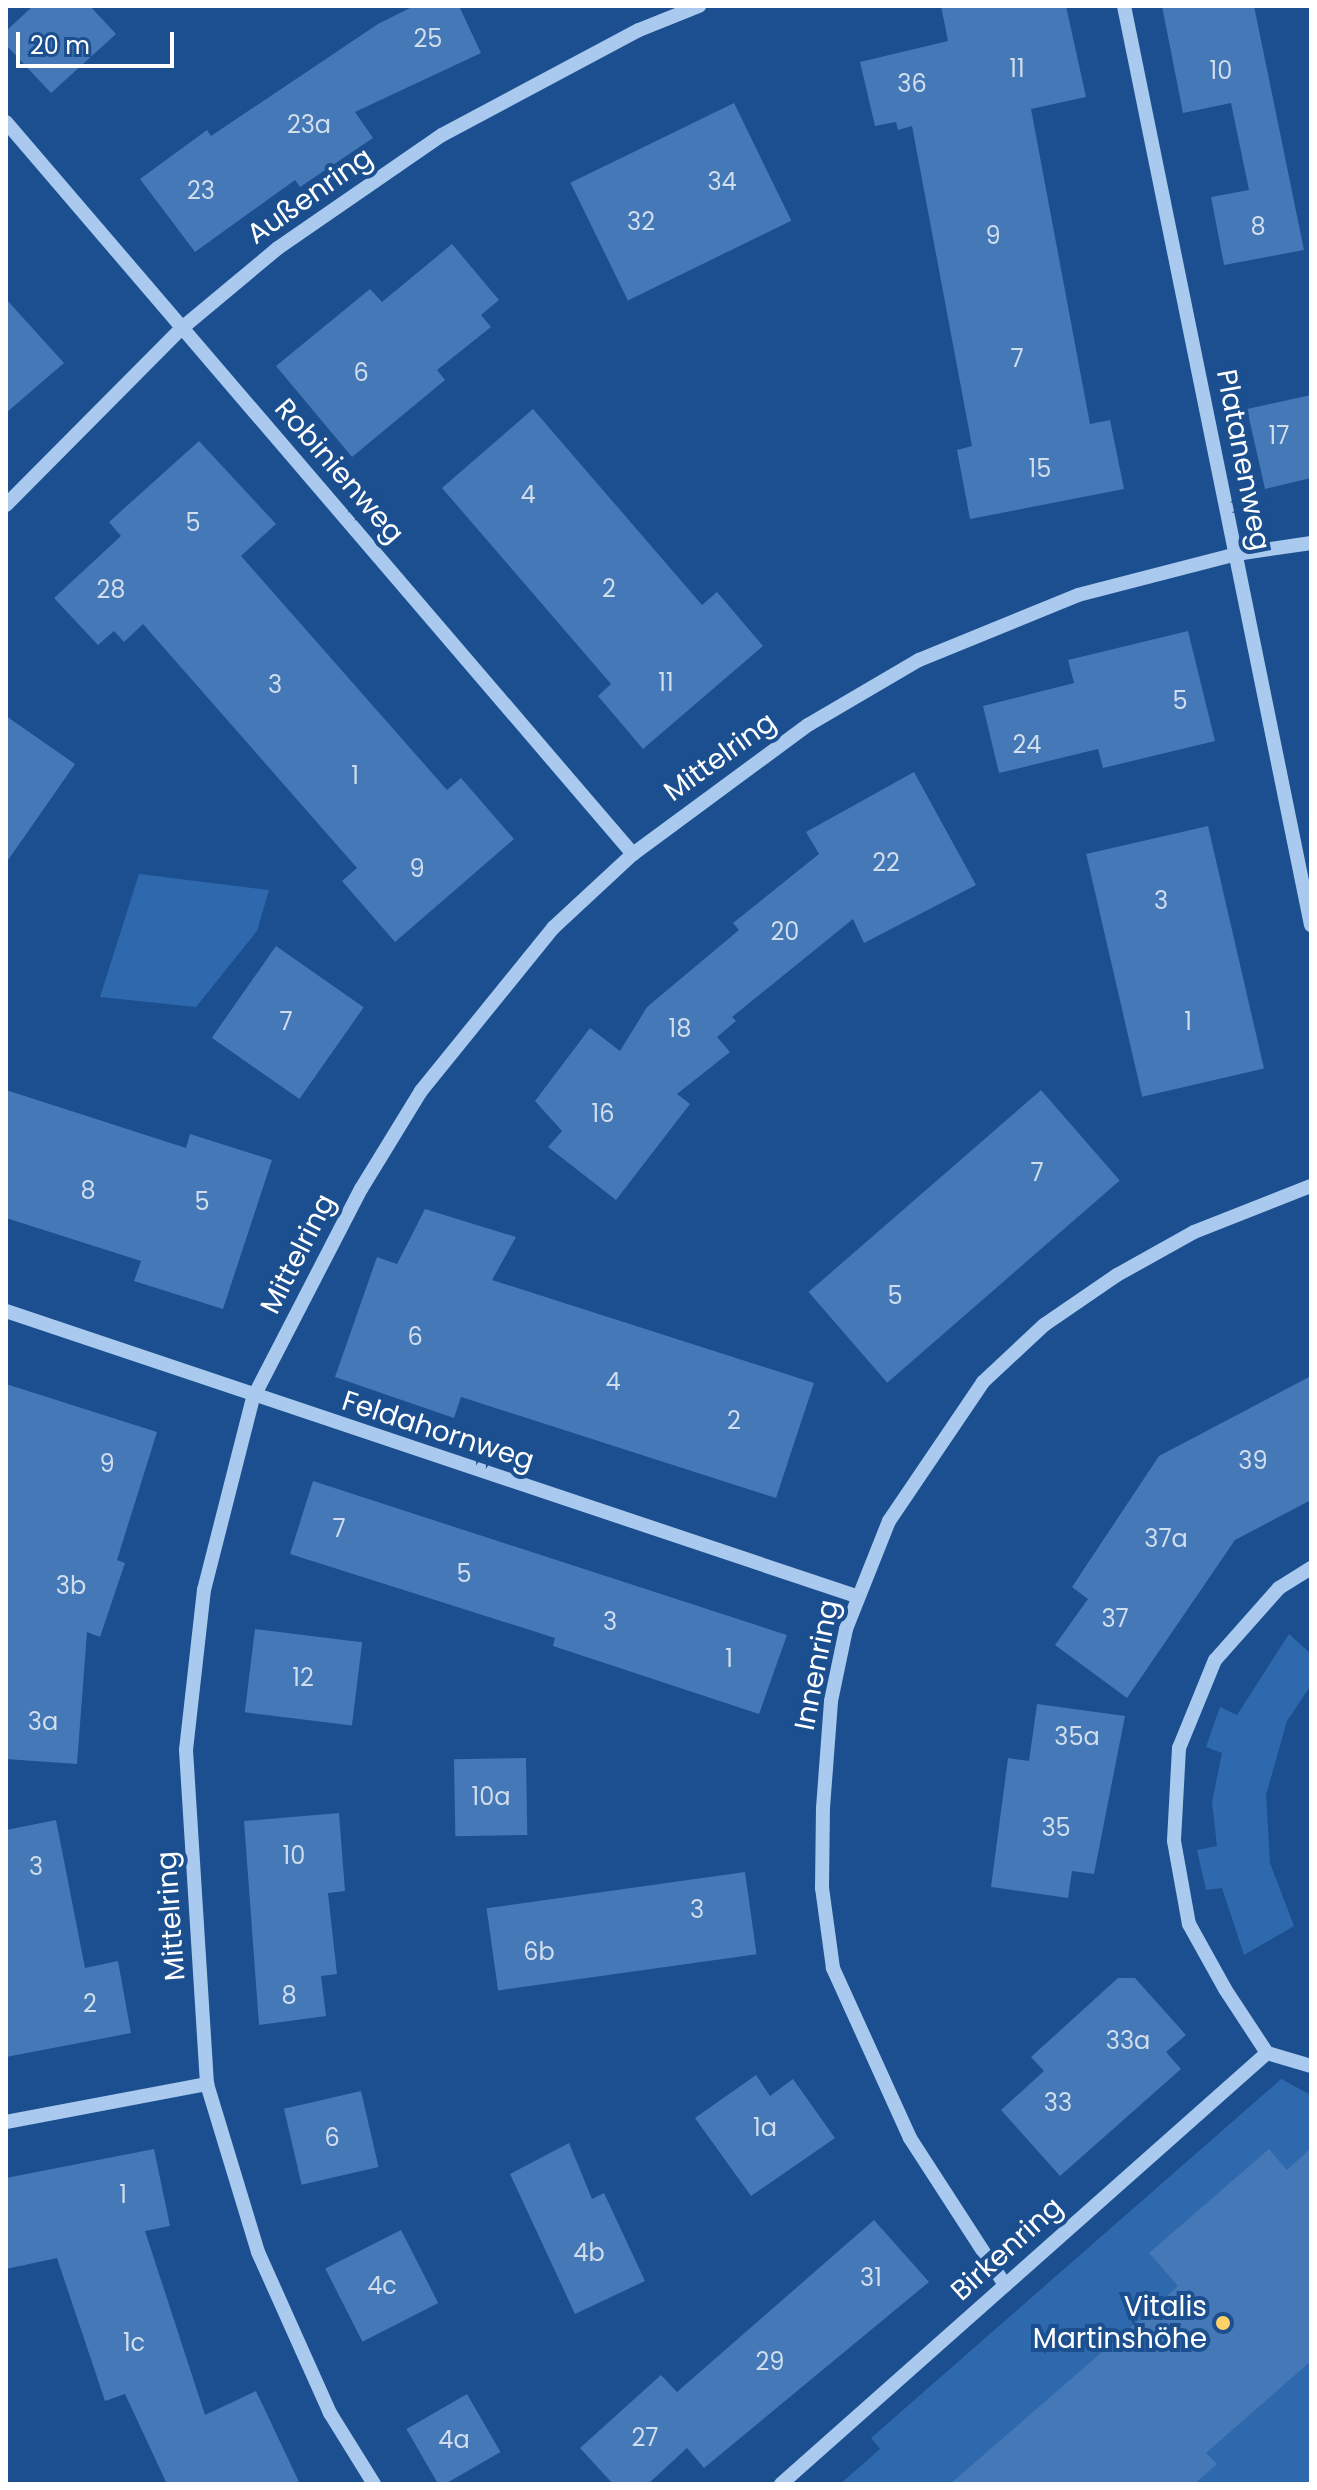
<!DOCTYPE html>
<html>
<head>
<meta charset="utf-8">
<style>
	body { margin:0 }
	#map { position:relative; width:1317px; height:2490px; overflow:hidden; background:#1b4f8f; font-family:Poppins,sans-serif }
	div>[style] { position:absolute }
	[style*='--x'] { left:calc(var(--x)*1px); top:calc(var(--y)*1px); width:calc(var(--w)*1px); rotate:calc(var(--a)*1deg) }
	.green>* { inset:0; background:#2e69ad }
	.building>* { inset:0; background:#4478b7; transform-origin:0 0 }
	.minor>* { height:14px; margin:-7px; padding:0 7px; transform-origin:7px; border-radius:7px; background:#a9c9ee }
	.dots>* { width:22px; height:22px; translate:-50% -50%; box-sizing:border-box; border:4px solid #1b4f8f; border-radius:50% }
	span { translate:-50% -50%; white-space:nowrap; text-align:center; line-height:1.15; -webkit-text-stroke:8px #1b4f8f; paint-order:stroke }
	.number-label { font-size:24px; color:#d0dded }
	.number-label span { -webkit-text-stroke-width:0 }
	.street-label { font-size:28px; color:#fff }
	.poi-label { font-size:28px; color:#fff }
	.right { translate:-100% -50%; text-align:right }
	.frame { position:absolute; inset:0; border:8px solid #fff; pointer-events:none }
	.scale { position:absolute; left:16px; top:32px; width:158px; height:36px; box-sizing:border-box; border:4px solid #fff; border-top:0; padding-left:10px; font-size:24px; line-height:28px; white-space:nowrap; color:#fff; -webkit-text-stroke:6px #1b4f8f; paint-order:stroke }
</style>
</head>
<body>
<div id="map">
	<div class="green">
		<div style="clip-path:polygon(139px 874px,269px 890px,257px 931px,196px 1007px,100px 997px)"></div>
		<div style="clip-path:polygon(1289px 1634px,1311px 1654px,1311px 1685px,1287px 1721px,1266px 1795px,1270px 1863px,1294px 1926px,1244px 1955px,1222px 1888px,1206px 1890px,1197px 1850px,1217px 1846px,1212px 1802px,1222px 1753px,1206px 1747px,1220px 1707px,1237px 1715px)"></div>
		<div style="clip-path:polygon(1281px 2079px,1311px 2095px,1311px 2484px,840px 2484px,880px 2449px,871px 2438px)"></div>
	</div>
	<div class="building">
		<div style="clip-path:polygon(33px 6px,90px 6px,116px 34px,51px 93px,6px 45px,6px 31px)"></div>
		<div style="clip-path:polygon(414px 6px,459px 6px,481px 53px,355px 112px,373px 138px,300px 187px,295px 180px,195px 252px,140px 179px,207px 130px,211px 136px,378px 24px)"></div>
		<div style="clip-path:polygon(941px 6px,1066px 6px,1086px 97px,1031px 109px,1090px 424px,1110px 420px,1124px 489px,970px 519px,957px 450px,972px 446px,912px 126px,898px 130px,896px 122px,875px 126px,860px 62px,948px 41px)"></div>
		<div style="clip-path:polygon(1162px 6px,1254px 6px,1304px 250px,1224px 265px,1211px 197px,1249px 190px,1231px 103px,1183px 113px)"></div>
		<div style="left:734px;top:103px;width:131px;height:182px;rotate:64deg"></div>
		<div style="clip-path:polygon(452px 244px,499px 300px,481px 315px,491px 327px,437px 370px,445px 380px,352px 457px,276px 366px,370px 289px,382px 302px)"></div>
		<div style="clip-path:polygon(6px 299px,64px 363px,6px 413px)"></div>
		<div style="clip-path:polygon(1311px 395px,1311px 478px,1265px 489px,1247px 409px)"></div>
		<div style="clip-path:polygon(533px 409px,702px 605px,717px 592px,763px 646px,643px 749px,598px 696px,611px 684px,442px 488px)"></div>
		<div style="clip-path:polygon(199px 441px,276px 524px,241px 556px,447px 790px,461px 778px,514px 839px,395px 942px,342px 881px,357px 868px,143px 624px,124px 642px,114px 631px,98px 645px,54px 598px,121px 536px,109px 522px)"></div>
		<div style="clip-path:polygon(1188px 631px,1215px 741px,1103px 768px,1098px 749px,999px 773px,983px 706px,1074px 683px,1068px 660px)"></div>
		<div style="clip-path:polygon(6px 716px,75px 764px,6px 863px)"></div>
		<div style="clip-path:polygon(914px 772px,976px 885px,864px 943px,853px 919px,732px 1017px,736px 1021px,717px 1037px,730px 1052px,677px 1094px,690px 1104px,616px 1200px,548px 1147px,562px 1131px,535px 1101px,590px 1028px,620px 1051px,647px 1007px,739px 930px,733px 923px,819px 854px,806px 832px)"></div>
		<div style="left:1208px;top:826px;width:249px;height:125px;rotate:77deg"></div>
		<div style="left:276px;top:946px;width:107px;height:112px;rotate:35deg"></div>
		<div style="clip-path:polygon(6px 1090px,186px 1148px,190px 1134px,272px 1160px,223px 1309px,134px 1281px,141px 1261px,6px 1218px)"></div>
		<div style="left:1041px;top:1090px;width:120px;height:308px;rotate:49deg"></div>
		<div style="clip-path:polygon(425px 1209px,516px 1237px,492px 1280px,814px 1383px,776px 1498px,461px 1397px,454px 1418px,335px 1377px,377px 1257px,397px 1264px)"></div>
		<div style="clip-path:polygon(1311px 1376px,1311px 1500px,1235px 1540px,1127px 1698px,1055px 1645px,1088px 1599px,1072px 1587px,1159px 1456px)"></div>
		<div style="clip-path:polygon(6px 1384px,157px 1432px,117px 1560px,125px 1563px,100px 1637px,87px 1632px,77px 1764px,6px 1759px)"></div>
		<div style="clip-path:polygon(313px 1481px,787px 1635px,759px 1714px,553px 1646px,555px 1638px,290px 1554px)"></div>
		<div style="left:255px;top:1629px;width:108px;height:84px;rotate:7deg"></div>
		<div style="clip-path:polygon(1037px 1704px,1125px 1716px,1094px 1874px,1072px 1871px,1068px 1898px,991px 1887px,1008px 1758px,1029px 1761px)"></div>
		<div style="left:526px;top:1758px;width:77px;height:72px;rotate:89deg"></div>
		<div style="clip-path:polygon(339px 1813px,345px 1891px,328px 1893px,337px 1974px,321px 1976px,326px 2016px,259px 2025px,244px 1821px)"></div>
		<div style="clip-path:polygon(56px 1820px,85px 1968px,118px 1961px,131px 2033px,6px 2057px,6px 1830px)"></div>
		<div style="left:745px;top:1872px;width:83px;height:261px;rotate:82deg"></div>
		<div style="clip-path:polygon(1118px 1978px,1135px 1978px,1186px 2035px,1166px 2052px,1181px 2069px,1060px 2176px,1001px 2110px,1044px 2071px,1031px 2057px)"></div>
		<div style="clip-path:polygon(756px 2075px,770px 2096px,793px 2079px,835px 2138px,751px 2196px,695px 2118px)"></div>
		<div style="left:361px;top:2091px;width:78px;height:79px;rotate:77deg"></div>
		<div style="clip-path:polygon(569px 2143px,592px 2199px,604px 2193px,645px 2281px,575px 2314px,510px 2174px)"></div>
		<div style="clip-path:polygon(1311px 2148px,1311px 2361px,1206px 2453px,1217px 2464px,1194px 2484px,950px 2484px,1178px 2286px,1149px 2253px,1269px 2149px,1287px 2170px)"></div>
		<div style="clip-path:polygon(154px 2149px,170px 2226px,145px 2231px,205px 2415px,256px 2391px,300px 2484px,167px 2484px,125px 2394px,105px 2401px,57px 2258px,6px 2269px,6px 2178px)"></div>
		<div style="clip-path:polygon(874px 2220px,929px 2282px,704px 2468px,687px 2448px,648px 2484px,613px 2484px,580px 2448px,661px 2375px,677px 2392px)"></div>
		<div style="left:401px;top:2230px;width:82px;height:85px;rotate:63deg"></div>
		<div style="left:467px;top:2394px;width:67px;height:70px;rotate:60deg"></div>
	</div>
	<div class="minor">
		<div style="--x:1124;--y:6;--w:938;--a:78.5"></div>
		<div style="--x:6;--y:122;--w:964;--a:49.42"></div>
		<div style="--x:6;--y:505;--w:250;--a:-45.2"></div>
		<div style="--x:182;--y:328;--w:125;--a:-39.8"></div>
		<div style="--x:278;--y:248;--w:199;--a:-34.6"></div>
		<div style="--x:442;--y:135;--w:223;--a:-28.1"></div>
		<div style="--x:639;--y:30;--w:65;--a:-21.8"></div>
		<div style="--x:6;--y:1311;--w:897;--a:18.54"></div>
		<div style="--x:1311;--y:1568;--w:38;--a:148"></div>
		<div style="--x:1279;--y:1588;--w:96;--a:131.6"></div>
		<div style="--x:1215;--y:1660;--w:95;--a:112.2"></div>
		<div style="--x:1179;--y:1748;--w:93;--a:93.1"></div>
		<div style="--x:1174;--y:1841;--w:84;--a:79.8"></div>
		<div style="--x:1189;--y:1924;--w:74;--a:61"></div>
		<div style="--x:1225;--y:1989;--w:77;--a:56.7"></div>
		<div style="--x:1267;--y:2053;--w:46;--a:16.5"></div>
		<div style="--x:6;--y:2122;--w:205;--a:-10.7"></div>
		<div style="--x:1005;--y:2285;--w:175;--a:-122.9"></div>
		<div style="--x:910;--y:2138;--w:187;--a:-114.4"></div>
		<div style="--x:833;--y:1968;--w:81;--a:-97.8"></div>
		<div style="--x:822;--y:1888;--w:80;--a:-89.3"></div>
		<div style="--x:823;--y:1808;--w:107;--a:-85.7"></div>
		<div style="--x:831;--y:1701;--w:74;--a:-78.2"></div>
		<div style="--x:846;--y:1629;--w:116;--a:-68.3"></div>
		<div style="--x:889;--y:1521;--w:168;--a:-55.9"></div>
		<div style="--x:983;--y:1382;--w:83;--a:-43.1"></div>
		<div style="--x:1044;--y:1325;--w:88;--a:-34.4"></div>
		<div style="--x:1117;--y:1275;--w:88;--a:-29.2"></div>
		<div style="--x:1194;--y:1232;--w:126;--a:-21.5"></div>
		<div style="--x:374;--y:2484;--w:84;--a:-121.8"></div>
		<div style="--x:330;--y:2413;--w:176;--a:-114.1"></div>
		<div style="--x:258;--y:2252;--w:176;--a:-106.9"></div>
		<div style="--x:207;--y:2084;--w:335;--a:-93.6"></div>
		<div style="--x:186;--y:1750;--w:161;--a:-83.6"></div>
		<div style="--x:204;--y:1590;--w:198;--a:-75.7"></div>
		<div style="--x:253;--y:1398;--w:235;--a:-62.7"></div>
		<div style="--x:361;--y:1189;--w:115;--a:-58.5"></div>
		<div style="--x:421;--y:1091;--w:210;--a:-51"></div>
		<div style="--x:553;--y:928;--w:109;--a:-42.8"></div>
		<div style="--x:633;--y:854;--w:217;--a:-36.4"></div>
		<div style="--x:808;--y:725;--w:129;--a:-30.4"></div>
		<div style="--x:919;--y:660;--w:172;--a:-22.2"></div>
		<div style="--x:1078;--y:595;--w:163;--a:-14.5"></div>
		<div style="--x:1236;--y:554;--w:76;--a:-8.3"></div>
		<div style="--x:781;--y:2484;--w:650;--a:-41.57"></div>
	</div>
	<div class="dots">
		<div style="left:1223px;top:2323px;background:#ffd166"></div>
	</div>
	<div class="number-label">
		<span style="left:428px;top:39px">25</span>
		<span style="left:1017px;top:69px">11</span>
		<span style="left:1221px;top:71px">10</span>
		<span style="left:912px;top:84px">36</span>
		<span style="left:309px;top:125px">23a</span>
		<span style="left:722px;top:182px">34</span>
		<span style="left:201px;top:191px">23</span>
		<span style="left:641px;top:222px">32</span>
		<span style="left:1258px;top:227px">8</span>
		<span style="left:993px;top:236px">9</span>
		<span style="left:1017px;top:359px">7</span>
		<span style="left:361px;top:373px">6</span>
		<span style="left:1279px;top:436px">17</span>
		<span style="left:1040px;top:469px">15</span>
		<span style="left:528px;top:495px">4</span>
		<span style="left:193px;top:523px">5</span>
		<span style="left:609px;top:589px">2</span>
		<span style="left:111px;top:590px">28</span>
		<span style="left:666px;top:683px">11</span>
		<span style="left:275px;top:685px">3</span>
		<span style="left:1180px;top:701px">5</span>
		<span style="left:1027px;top:745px">24</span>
		<span style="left:355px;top:776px">1</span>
		<span style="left:886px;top:863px">22</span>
		<span style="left:417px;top:869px">9</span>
		<span style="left:1161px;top:901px">3</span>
		<span style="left:785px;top:932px">20</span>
		<span style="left:286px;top:1022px">7</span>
		<span style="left:1188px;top:1022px">1</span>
		<span style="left:680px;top:1029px">18</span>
		<span style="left:603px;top:1114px">16</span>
		<span style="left:1037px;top:1173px">7</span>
		<span style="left:88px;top:1191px">8</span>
		<span style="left:202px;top:1202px">5</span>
		<span style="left:895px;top:1296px">5</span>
		<span style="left:415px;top:1337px">6</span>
		<span style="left:613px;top:1382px">4</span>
		<span style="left:734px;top:1421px">2</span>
		<span style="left:1253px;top:1461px">39</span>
		<span style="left:107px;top:1464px">9</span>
		<span style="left:339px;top:1529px">7</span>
		<span style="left:1166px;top:1539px">37a</span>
		<span style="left:464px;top:1574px">5</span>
		<span style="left:71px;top:1586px">3b</span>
		<span style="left:1115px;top:1619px">37</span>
		<span style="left:610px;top:1622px">3</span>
		<span style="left:729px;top:1659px">1</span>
		<span style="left:303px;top:1678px">12</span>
		<span style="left:43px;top:1722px">3a</span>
		<span style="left:1077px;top:1737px">35a</span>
		<span style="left:491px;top:1797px">10a</span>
		<span style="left:1056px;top:1828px">35</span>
		<span style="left:294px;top:1856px">10</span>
		<span style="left:36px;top:1867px">3</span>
		<span style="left:697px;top:1910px">3</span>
		<span style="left:539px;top:1952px">6b</span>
		<span style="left:289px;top:1996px">8</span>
		<span style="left:90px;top:2004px">2</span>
		<span style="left:1128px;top:2041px">33a</span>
		<span style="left:1058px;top:2103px">33</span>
		<span style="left:765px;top:2128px">1a</span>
		<span style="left:332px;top:2138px">6</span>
		<span style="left:123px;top:2195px">1</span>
		<span style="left:589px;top:2253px">4b</span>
		<span style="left:871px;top:2278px">31</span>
		<span style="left:382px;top:2286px">4c</span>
		<span style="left:134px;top:2343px">1c</span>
		<span style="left:770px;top:2362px">29</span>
		<span style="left:645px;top:2438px">27</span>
		<span style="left:454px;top:2440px">4a</span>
	</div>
	<div class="street-label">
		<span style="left:310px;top:196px;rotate:-35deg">Außenring</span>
		<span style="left:1243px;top:460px;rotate:79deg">Platanenweg</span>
		<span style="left:339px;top:471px;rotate:49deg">Robinienweg</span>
		<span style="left:720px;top:757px;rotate:-36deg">Mittelring</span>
		<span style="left:298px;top:1254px;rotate:-63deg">Mittelring</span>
		<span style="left:438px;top:1431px;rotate:18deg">Feldahornweg</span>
		<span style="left:817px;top:1665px;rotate:-79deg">Innenring</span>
		<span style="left:171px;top:1916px;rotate:-94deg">Mittelring</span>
		<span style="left:1007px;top:2249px;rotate:-42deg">Birkenring</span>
	</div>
	<div class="poi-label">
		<span class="right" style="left:1207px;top:2323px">Vitalis<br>Martinshöhe</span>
	</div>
	<div class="frame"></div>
	<div class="scale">20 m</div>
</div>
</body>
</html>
